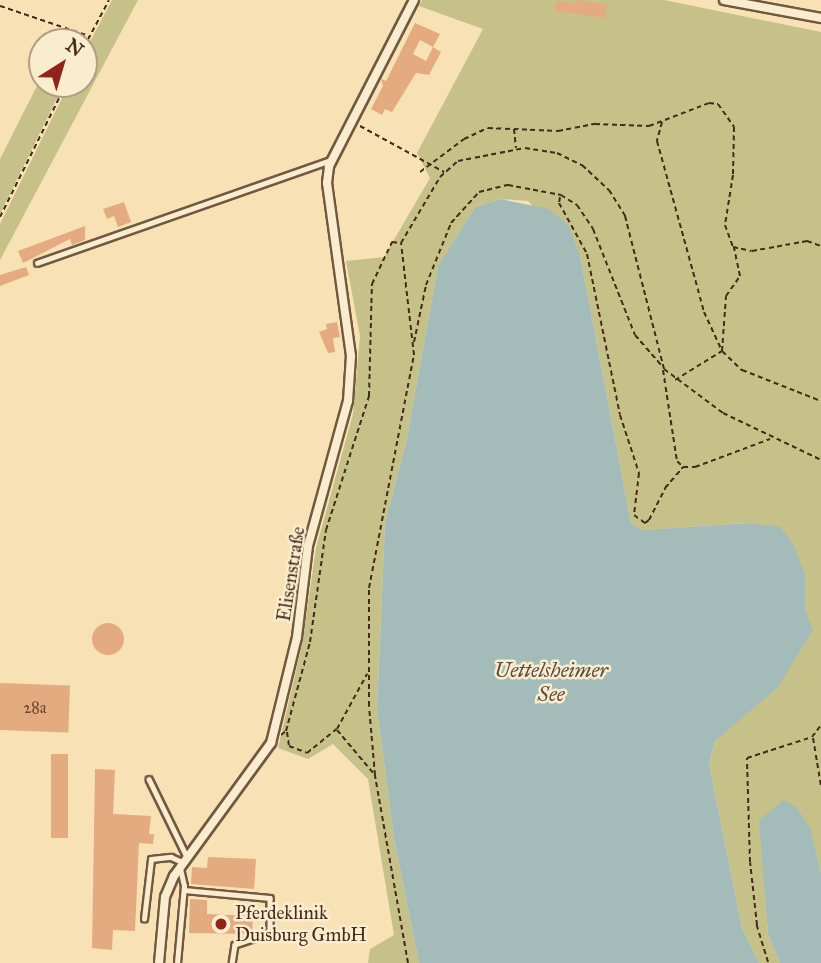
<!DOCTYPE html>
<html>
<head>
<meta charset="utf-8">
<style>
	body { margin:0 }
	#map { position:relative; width:821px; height:963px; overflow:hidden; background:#f8e1b5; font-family:"IM FELL Great Primer",serif }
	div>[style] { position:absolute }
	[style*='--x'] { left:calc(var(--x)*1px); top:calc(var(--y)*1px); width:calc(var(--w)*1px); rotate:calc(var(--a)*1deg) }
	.green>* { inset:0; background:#c5c188 }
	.water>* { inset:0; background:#a3bbb9 }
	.building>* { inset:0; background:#e5ab80; transform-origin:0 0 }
	.round { border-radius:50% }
	.path>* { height:2px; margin-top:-1px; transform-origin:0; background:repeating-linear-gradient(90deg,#442a19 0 5px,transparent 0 8.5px) }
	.roads { filter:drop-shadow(2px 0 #715840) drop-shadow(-2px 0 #715840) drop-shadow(0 2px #715840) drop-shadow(0 -2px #715840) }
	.lane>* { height:4.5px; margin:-2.25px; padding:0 2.25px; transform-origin:2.25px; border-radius:2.25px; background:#faeccf }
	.street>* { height:8px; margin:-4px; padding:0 4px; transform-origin:4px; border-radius:4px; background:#faeccf }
	.dots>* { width:19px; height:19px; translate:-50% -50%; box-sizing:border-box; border:4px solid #faeccf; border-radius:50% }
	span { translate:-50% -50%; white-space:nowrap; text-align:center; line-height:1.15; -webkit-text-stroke:5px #faeccf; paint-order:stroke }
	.number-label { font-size:16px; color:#6c4a33 }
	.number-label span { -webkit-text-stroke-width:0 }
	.street-label { font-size:19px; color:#442a19 }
	.poi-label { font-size:19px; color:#442a19 }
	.left { translate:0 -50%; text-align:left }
	.water-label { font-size:21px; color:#5c4e41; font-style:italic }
	.north { position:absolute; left:28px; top:28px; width:70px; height:70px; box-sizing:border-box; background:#faeccf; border:2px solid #b19e86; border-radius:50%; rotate:37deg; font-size:19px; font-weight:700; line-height:28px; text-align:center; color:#442a19 }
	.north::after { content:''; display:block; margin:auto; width:24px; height:32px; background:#8f2418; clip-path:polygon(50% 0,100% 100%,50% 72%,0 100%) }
</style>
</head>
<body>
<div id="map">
	<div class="green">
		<div style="clip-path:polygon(112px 0,138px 0,0 260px,0 224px,69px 84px,84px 84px,84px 53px)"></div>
		<div style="clip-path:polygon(422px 0,664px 0,821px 32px,821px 873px,811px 834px,821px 893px,764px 880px,768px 934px,780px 963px,759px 963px,742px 928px,709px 764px,715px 741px,731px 724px,805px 610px,805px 575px,749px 523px,642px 530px,631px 523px,580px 255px,528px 201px,500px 199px,475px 207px,438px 266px,406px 443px,385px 523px,377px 709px,394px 839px,419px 963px,368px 963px,370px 949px,394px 935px,368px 779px,333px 744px,308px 759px,278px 748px,302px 645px,316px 548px,353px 414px,360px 336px,346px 261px,384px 257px,430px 178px,417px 153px,483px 29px,419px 6px)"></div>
		<div style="clip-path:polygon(42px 76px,42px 84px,64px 84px,0 214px,0 159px)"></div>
	</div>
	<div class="water">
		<div style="clip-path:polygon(500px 199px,549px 209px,568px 225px,580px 255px,631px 523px,642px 530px,749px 523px,780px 527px,794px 545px,805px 575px,805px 610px,813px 630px,777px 688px,715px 741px,709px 764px,742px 928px,759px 963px,419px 963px,394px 839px,377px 709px,385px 523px,406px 443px,438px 266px,475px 207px)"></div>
		<div style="clip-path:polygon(784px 800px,797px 808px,810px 828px,821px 873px,821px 963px,780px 963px,768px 934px,759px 820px)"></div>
	</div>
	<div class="building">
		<div style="clip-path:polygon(576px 0,607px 4px,605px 18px,554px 11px,556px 1px,576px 4px)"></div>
		<div style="clip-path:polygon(415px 23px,440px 34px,433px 47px,420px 40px,413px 54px,426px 61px,433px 47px,441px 52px,429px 75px,416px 73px,392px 112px,385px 109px,382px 115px,371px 109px,383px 86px,381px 79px,386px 81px)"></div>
		<div style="clip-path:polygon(124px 202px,131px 222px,118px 227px,114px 216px,107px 219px,103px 209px)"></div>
		<div style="clip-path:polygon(85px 226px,85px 240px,72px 245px,70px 239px,23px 263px,18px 251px)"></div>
		<div style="clip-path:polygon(26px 267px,29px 275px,0 286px,0 275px)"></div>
		<div style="clip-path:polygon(337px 322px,340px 337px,333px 338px,335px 352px,328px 353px,319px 332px,327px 329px,326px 324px)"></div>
		<div class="round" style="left:92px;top:623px;width:32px;height:32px"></div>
		<div style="left:0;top:683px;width:70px;height:47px;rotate:2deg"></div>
		<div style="left:51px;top:754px;width:17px;height:84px"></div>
		<div style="clip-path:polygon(95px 769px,115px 770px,113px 814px,151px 816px,149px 834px,154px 834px,153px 844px,139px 843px,135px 931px,113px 930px,112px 950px,92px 948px)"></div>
		<div style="clip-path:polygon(208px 857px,256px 859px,254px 889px,191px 884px,192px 867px,207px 868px)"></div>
		<div style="clip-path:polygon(190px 899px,207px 900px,207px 914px,253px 916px,252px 934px,189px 933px)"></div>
	</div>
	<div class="path">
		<div style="--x:0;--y:6;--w:94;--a:18.6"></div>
		<div style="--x:84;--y:47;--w:53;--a:-62"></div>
		<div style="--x:662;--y:122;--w:20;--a:105"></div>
		<div style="--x:657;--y:141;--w:177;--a:74.6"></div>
		<div style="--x:704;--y:312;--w:43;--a:65.2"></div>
		<div style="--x:722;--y:351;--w:28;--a:44"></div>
		<div style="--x:742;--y:370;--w:85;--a:21.4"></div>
		<div style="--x:360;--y:126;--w:96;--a:28.7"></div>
		<div style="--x:514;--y:129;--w:19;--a:84"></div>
		<div style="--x:420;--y:172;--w:55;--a:-36.9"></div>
		<div style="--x:464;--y:139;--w:26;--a:-25"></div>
		<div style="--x:488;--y:128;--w:70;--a:2.5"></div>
		<div style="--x:558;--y:131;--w:38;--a:-11"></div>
		<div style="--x:595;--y:124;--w:54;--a:2.1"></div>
		<div style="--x:649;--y:126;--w:64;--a:-21"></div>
		<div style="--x:709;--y:103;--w:9;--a:6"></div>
		<div style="--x:718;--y:104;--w:28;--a:55"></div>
		<div style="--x:734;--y:127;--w:48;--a:91.2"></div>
		<div style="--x:733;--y:175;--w:51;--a:99.1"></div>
		<div style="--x:725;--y:225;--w:23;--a:70"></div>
		<div style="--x:733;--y:247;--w:19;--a:12"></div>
		<div style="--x:752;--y:251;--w:56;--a:-10.3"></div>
		<div style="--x:807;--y:241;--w:15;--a:20"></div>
		<div style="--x:560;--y:197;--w:6;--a:99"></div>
		<div style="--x:559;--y:203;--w:58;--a:61.2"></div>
		<div style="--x:587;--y:254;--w:164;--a:78.4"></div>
		<div style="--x:620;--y:415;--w:61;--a:71.9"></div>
		<div style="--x:639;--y:473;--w:42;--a:96.8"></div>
		<div style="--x:634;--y:515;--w:14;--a:36"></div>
		<div style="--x:645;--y:523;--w:5;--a:-37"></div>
		<div style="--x:649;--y:520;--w:36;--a:-63"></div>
		<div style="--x:665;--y:488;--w:28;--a:-49"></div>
		<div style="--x:0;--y:217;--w:148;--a:-63.6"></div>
		<div style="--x:414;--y:342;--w:58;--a:-78.1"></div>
		<div style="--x:426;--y:285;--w:67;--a:-68"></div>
		<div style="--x:451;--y:223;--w:42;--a:-47.9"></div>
		<div style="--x:479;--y:192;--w:30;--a:-14"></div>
		<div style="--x:508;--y:185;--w:54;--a:10.7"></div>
		<div style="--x:561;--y:195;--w:19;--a:32"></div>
		<div style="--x:577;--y:205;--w:29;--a:56"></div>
		<div style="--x:593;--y:229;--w:114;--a:68.4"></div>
		<div style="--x:635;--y:335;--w:40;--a:49"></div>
		<div style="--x:663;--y:370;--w:92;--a:81.3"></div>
		<div style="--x:677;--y:461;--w:8;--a:45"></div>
		<div style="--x:683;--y:467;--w:12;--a:0"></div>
		<div style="--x:695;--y:467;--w:80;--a:-20.5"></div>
		<div style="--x:675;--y:380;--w:55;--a:-31.7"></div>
		<div style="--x:722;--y:351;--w:55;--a:-85.8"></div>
		<div style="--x:726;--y:296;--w:24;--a:-55"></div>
		<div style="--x:740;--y:276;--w:30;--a:-102"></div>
		<div style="--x:337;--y:730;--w:57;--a:49.9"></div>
		<div style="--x:287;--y:732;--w:14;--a:82"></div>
		<div style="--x:289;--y:746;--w:19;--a:21"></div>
		<div style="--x:307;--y:753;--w:38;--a:-39"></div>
		<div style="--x:337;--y:729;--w:63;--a:-61.4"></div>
		<div style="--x:281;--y:735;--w:6;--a:-39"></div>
		<div style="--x:286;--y:731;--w:92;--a:-74.9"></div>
		<div style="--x:310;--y:642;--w:113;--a:-81.9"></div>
		<div style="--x:326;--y:530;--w:141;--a:-72.2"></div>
		<div style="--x:369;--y:396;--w:112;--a:-88.5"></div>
		<div style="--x:372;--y:284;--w:47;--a:-64.5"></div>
		<div style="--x:392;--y:242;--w:8;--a:7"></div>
		<div style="--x:813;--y:738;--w:49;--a:80.5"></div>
		<div style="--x:768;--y:962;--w:39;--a:-107"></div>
		<div style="--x:757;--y:925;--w:63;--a:-96.3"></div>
		<div style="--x:750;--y:862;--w:104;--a:-91.7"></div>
		<div style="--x:747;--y:758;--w:68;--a:-17.9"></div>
		<div style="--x:812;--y:737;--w:15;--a:-53"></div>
		<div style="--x:408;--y:963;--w:191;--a:-100"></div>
		<div style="--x:375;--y:775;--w:69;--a:-95"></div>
		<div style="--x:369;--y:706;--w:118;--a:-90"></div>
		<div style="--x:369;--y:588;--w:237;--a:-79.1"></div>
		<div style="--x:414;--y:355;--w:113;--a:-96.6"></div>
		<div style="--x:401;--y:243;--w:77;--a:-59.4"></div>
		<div style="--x:440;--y:177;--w:24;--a:-42"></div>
		<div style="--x:458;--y:161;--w:68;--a:-11"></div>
		<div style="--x:525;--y:148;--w:32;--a:9"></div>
		<div style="--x:557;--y:153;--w:28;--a:26"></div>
		<div style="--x:582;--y:165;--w:37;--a:43"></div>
		<div style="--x:609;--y:190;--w:31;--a:58"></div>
		<div style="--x:625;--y:216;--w:158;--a:75.7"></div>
		<div style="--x:664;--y:369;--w:74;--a:36.7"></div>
		<div style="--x:723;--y:413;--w:109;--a:25.6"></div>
	</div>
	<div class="roads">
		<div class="lane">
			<div style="--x:37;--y:263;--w:312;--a:-19.3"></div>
			<div style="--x:149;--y:779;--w:87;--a:64"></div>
			<div style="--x:184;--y:890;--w:86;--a:5.3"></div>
			<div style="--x:270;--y:898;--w:35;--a:90"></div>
			<div style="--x:270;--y:933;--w:37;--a:161"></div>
			<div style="--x:235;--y:945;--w:18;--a:99"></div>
			<div style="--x:144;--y:919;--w:60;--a:-83.3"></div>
			<div style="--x:151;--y:859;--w:20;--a:-6"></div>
			<div style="--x:171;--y:857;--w:12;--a:24"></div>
			<div style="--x:177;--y:963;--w:77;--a:-84.8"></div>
			<div style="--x:184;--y:886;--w:17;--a:-103"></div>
		</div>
		<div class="street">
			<div style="--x:724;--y:0;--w:99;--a:10.5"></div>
			<div style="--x:159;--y:963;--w:66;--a:-84.8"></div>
			<div style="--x:165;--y:897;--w:23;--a:-67"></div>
			<div style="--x:174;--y:876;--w:165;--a:-53.9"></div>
			<div style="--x:271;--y:743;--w:109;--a:-76.2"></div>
			<div style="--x:297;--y:637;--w:92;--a:-83.1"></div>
			<div style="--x:308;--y:546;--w:150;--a:-74.6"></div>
			<div style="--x:348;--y:401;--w:45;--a:-86.2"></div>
			<div style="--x:351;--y:356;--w:175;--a:-97.9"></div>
			<div style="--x:327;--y:183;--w:17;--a:-83"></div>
			<div style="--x:329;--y:166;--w:186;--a:-62.9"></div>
		</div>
	</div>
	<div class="dots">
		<div style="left:221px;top:924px;background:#8f2418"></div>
	</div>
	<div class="number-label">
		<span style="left:35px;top:708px">28a</span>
	</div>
	<div class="street-label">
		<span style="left:291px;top:574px;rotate:-81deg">Elisenstraße</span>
	</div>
	<div class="poi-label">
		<span class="left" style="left:235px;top:924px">Pferdeklinik<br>Duisburg GmbH</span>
	</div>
	<div class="water-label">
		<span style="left:551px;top:682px">Uettelsheimer<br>See</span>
	</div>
	<div class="north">N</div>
</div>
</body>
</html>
